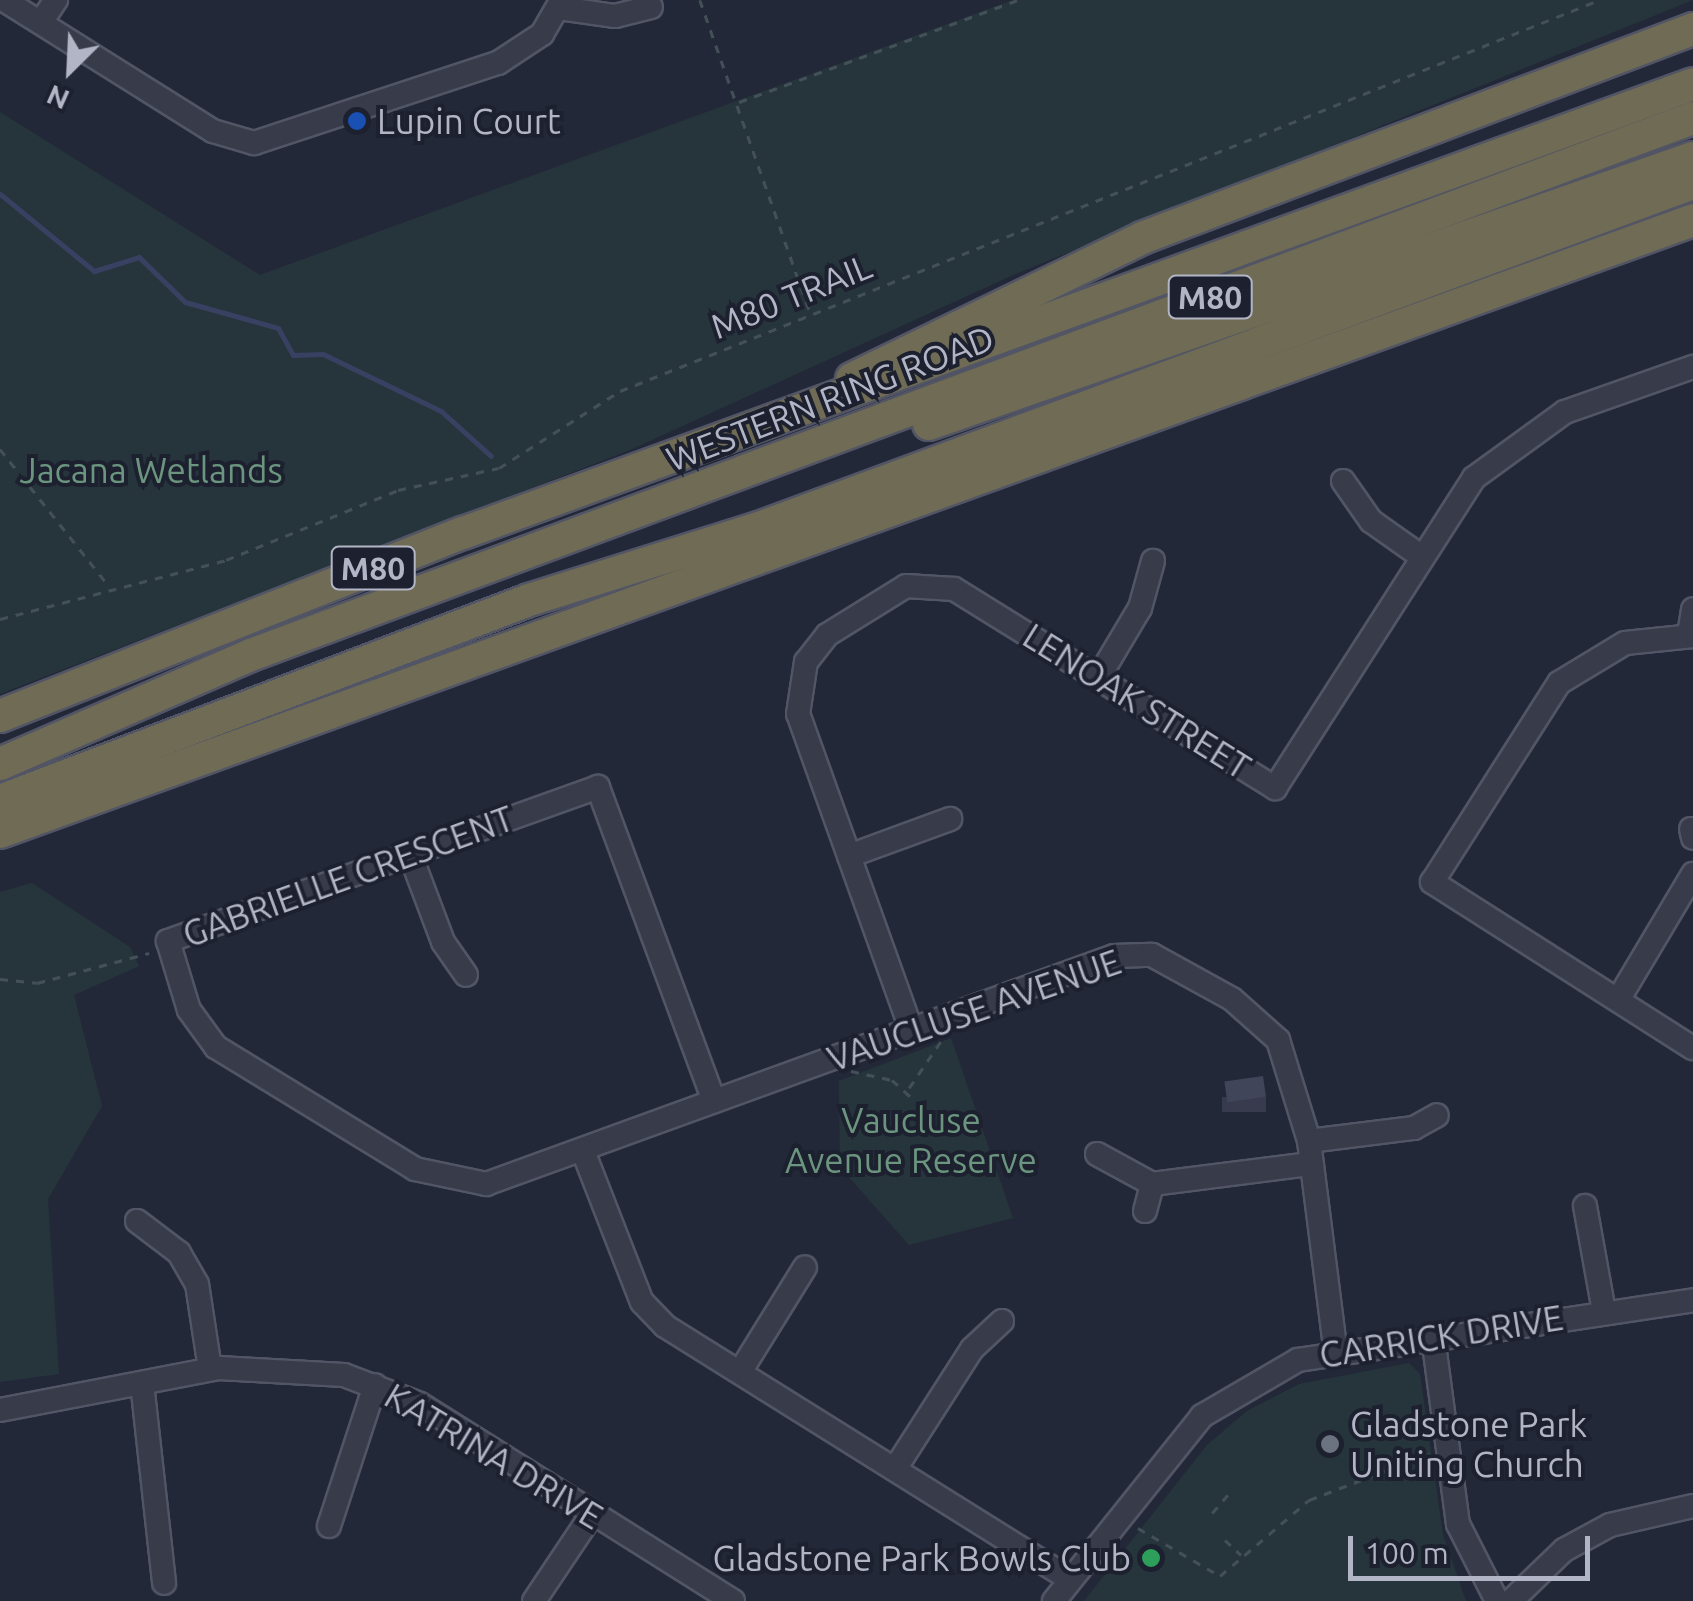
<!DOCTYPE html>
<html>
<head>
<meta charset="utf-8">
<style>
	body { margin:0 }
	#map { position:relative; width:1693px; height:1601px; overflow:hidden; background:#232839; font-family:Ubuntu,sans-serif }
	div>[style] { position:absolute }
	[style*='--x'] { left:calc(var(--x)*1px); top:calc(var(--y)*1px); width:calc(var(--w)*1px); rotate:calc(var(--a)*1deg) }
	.green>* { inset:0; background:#26353b }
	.stream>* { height:5px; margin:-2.5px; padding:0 2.5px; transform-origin:2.5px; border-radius:2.5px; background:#394162 }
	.path>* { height:2.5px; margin-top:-1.25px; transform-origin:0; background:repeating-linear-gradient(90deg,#435058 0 8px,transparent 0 16px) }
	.roads { filter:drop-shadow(2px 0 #525565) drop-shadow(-2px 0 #525565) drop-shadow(0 2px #525565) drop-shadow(0 -2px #525565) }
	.minor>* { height:22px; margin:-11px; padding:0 11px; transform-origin:11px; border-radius:11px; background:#373b4a }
	.highway>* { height:32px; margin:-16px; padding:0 16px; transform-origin:16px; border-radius:16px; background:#6f6b54 }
	.wall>* { inset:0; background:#373b4d; transform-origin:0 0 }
	.building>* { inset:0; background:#404559; transform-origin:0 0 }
	.dots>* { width:28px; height:28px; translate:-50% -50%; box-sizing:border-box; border:5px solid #1c202f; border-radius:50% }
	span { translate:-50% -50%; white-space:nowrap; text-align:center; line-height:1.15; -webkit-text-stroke:8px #1c202f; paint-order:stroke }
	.shield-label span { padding:2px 8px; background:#1c202f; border:2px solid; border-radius:8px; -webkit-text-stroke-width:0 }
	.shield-label { font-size:32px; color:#b2b5c6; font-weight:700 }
	.poi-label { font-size:35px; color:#b2b5c6 }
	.left { translate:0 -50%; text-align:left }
	.right { translate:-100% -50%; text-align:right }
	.street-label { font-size:35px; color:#b2b5c6 }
	.park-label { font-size:35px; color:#6b957e }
	.north { position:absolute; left:20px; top:20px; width:100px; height:100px; -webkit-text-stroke:8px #1c202f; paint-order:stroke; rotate:204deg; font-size:28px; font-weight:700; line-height:40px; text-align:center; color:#b2b5c6 }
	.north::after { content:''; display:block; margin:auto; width:35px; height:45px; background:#b2b5c6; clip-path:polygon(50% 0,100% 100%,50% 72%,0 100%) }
	.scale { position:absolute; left:1348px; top:1536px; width:242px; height:45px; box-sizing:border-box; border:5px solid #b2b5c6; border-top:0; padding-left:12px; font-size:30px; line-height:35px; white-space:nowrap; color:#b2b5c6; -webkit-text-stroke:8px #1c202f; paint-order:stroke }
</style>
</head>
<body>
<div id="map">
	<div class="green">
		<div style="clip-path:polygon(1013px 0,1693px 0,1013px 275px,630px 450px,0 694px,0 112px,260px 275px)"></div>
		<div style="clip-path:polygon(32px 883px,130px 947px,139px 966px,74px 995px,102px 1106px,48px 1199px,59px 1374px,0 1382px,0 892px)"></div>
		<div style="clip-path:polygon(951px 1038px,1013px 1218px,909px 1245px,840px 1167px,839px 1081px)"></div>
		<div style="clip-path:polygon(1409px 1363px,1420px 1374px,1443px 1535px,1466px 1601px,1084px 1601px,1207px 1445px,1247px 1411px,1299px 1384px)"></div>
	</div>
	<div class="stream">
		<div style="--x:0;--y:194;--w:122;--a:39.3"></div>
		<div style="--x:94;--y:271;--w:47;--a:-17.3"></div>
		<div style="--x:139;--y:257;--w:64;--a:44.4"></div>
		<div style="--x:185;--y:302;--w:97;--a:15.6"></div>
		<div style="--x:278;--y:328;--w:31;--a:61"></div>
		<div style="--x:293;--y:355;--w:30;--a:-2"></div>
		<div style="--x:323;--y:354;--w:131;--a:25.8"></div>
		<div style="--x:441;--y:411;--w:67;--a:42"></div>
	</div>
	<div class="path">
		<div style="--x:700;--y:0;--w:335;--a:70.6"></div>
		<div style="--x:739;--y:102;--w:296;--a:-20.1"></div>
		<div style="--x:0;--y:449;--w:175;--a:51.5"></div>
		<div style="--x:0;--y:619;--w:234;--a:-14.6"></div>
		<div style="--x:226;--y:560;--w:186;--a:-22.1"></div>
		<div style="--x:398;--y:490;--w:103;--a:-12.3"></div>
		<div style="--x:499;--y:468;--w:143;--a:-32.5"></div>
		<div style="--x:620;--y:391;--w:1054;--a:-21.77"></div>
		<div style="--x:0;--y:979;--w:37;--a:6"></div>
		<div style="--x:37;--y:983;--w:116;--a:-15"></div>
		<div style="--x:851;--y:1071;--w:42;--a:12.4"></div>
		<div style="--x:892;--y:1080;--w:28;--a:42"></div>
		<div style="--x:909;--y:1088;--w:57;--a:-55.8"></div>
		<div style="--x:1212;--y:1513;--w:28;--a:-49"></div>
		<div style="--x:1138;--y:1528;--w:95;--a:30.3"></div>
		<div style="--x:1220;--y:1576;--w:117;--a:-40.5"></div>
		<div style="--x:1309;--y:1500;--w:129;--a:-21"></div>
		<div style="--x:1225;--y:1540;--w:22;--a:43"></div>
	</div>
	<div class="roads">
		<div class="minor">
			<div style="--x:4;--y:0;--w:247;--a:32.1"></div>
			<div style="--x:213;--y:131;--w:43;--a:16.3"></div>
			<div style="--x:254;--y:143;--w:257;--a:-18.2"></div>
			<div style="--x:498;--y:63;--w:53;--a:-33.4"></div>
			<div style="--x:542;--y:34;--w:39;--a:-60"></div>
			<div style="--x:559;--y:8;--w:57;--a:8.1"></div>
			<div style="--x:615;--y:16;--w:37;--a:-14"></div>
			<div style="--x:41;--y:22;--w:27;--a:-56"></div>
			<div style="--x:1343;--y:481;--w:49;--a:55"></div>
			<div style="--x:1371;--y:521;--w:59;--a:35.3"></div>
			<div style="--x:1689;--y:635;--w:26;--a:-81"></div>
			<div style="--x:1693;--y:636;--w:68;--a:174.1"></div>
			<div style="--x:1625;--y:643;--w:77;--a:148.8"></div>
			<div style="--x:1559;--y:683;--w:236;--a:122.5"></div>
			<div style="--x:1432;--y:882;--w:309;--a:32.5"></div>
			<div style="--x:1100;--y:675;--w:78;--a:-59.2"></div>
			<div style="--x:1140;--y:608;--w:49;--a:-74.5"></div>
			<div style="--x:1691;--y:829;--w:9;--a:77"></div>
			<div style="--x:410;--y:854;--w:94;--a:69.4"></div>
			<div style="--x:443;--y:942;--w:40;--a:55.1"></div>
			<div style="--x:849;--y:856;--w:108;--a:-20.1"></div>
			<div style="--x:1618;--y:1000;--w:147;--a:-59.2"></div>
			<div style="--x:911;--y:1029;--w:335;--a:-109.7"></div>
			<div style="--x:798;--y:714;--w:53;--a:-81.3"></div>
			<div style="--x:806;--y:662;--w:34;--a:-52"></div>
			<div style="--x:827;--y:635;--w:93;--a:-31.8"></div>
			<div style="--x:906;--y:586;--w:48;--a:3.6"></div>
			<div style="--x:954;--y:589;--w:378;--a:31.8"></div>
			<div style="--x:1275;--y:788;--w:368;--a:-57.3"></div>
			<div style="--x:1474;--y:478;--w:112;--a:-36"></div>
			<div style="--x:1565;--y:412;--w:136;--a:-19.4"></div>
			<div style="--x:714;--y:1101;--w:335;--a:-110.3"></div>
			<div style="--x:598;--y:787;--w:457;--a:160.3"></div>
			<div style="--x:168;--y:941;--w:72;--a:73.1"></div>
			<div style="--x:189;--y:1010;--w:46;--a:53.9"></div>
			<div style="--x:216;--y:1047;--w:233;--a:31.5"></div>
			<div style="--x:415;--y:1169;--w:73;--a:11.9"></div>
			<div style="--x:486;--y:1184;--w:668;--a:-19.95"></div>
			<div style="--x:1114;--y:956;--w:38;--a:-2"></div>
			<div style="--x:1152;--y:955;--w:91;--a:28.8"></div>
			<div style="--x:1232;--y:999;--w:62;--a:41.7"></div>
			<div style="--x:1278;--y:1040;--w:106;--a:72.9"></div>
			<div style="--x:1309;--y:1141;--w:209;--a:82.8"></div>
			<div style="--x:1309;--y:1141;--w:106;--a:-7.1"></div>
			<div style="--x:1414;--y:1128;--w:26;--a:-29"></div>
			<div style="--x:583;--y:1151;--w:162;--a:68.7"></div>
			<div style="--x:642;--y:1302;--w:33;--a:46"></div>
			<div style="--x:665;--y:1326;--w:478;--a:32"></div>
			<div style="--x:1097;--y:1154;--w:63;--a:28.6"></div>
			<div style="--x:1152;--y:1184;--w:160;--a:-7.2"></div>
			<div style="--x:1585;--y:1206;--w:108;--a:79.8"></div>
			<div style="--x:1145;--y:1211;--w:28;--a:-75"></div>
			<div style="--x:137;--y:1221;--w:53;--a:37.3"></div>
			<div style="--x:179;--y:1253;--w:36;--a:60"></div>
			<div style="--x:197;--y:1284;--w:86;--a:81.3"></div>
			<div style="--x:1433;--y:1337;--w:189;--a:82.4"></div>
			<div style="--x:1458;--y:1524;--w:86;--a:63.1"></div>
			<div style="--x:740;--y:1372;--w:123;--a:-58.2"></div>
			<div style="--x:142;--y:1383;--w:201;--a:83.7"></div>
			<div style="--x:0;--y:1410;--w:223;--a:-10.9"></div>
			<div style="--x:219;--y:1368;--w:125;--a:3.2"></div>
			<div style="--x:344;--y:1375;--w:81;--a:20.9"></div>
			<div style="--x:420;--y:1404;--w:370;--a:32.2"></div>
			<div style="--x:895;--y:1469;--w:143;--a:-57.3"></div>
			<div style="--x:972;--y:1349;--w:41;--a:-43"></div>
			<div style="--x:329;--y:1526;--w:148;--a:-71.9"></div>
			<div style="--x:534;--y:1601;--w:106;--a:-56.2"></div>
			<div style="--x:1054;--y:1601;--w:237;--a:-51.3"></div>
			<div style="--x:1202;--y:1416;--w:111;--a:-30.3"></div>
			<div style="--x:1298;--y:1360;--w:400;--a:-8.6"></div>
			<div style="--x:1511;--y:1601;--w:74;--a:-43.9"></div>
			<div style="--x:1564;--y:1550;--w:52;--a:-28.5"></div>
			<div style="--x:1610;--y:1525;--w:85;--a:-12.9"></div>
		</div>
		<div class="highway">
			<div style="--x:852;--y:379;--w:322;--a:-25.9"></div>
			<div style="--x:1142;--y:238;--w:589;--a:-20.77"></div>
			<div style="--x:929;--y:424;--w:809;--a:-19.2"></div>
			<div style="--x:0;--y:716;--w:498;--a:-21.6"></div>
			<div style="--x:463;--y:533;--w:1309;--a:-20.05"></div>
			<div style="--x:0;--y:764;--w:270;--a:-23.5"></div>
			<div style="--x:248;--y:656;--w:1542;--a:-20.42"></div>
			<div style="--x:0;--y:801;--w:566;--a:-20.8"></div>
			<div style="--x:529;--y:600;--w:238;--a:-17.4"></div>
			<div style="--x:756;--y:529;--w:999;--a:-20.27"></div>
			<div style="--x:0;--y:832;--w:1800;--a:-19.87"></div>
		</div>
	</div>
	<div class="wall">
		<div style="left:1266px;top:1097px;width:15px;height:44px;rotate:90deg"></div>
	</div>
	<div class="building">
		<div style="left:1263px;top:1076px;width:21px;height:39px;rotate:82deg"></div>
	</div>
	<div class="dots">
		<div style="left:357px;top:121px;background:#1a4fb4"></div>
		<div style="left:1330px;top:1444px;background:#6b7280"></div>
		<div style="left:1151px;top:1558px;background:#2e9e5b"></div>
	</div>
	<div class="shield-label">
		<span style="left:1210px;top:297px">M80</span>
		<span style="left:373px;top:568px">M80</span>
	</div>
	<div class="poi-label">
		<span class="left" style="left:377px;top:121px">Lupin Court</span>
		<span class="left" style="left:1350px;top:1444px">Gladstone Park<br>Uniting Church</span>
		<span class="right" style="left:1131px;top:1558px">Gladstone Park Bowls Club</span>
	</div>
	<div class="street-label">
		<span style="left:791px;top:296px;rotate:-22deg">M80 TRAIL</span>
		<span style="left:830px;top:398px;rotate:-21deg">WESTERN RING ROAD</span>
		<span style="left:1137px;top:701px;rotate:32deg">LENOAK STREET</span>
		<span style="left:348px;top:876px;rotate:-20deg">GABRIELLE CRESCENT</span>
		<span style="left:974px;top:1010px;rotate:-19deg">VAUCLUSE AVENUE</span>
		<span style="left:1441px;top:1336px;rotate:-9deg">CARRICK DRIVE</span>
		<span style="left:494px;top:1456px;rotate:31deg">KATRINA DRIVE</span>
	</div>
	<div class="park-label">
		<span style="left:151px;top:470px">Jacana Wetlands</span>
		<span style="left:911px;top:1140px">Vaucluse<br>Avenue Reserve</span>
	</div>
	<div class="north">N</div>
	<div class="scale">100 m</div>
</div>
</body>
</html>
